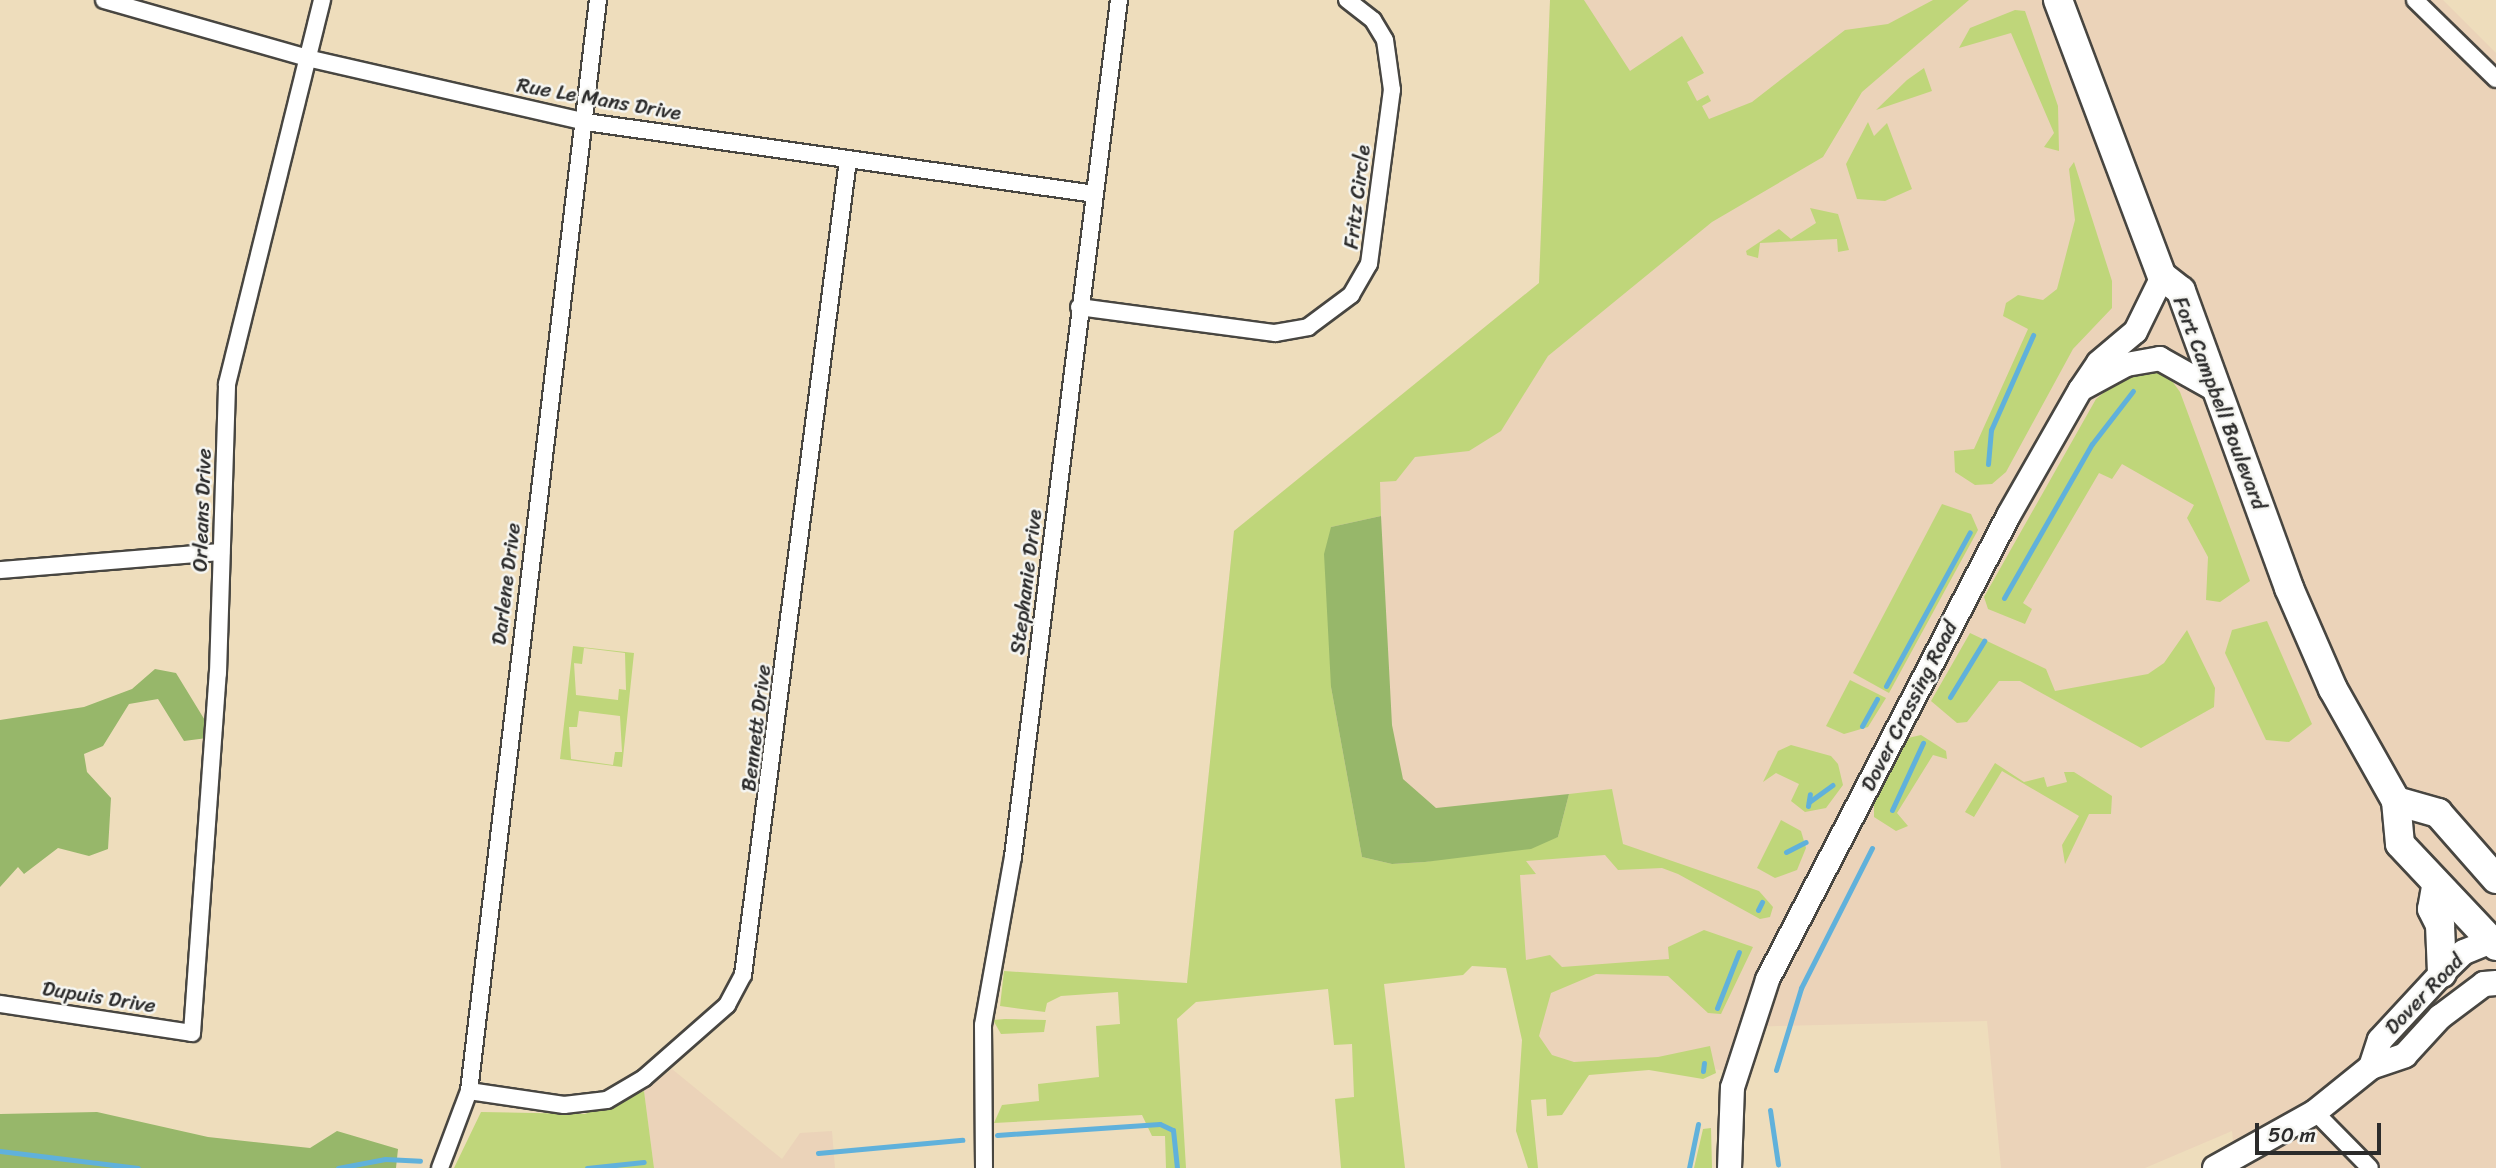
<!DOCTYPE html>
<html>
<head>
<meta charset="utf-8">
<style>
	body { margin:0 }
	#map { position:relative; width:2496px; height:1168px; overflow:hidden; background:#eeddbc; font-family:Sriracha,sans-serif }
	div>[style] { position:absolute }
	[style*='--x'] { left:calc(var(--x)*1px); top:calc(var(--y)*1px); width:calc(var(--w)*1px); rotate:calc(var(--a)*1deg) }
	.built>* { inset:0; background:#ebd3b9 }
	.green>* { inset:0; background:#bfd67a }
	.forest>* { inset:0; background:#97b76a }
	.stream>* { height:5px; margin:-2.5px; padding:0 2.5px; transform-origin:2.5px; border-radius:2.5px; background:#60b1db }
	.roads { filter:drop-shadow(2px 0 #484641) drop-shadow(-2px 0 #484641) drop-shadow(0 2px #484641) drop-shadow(0 -2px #484641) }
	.street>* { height:16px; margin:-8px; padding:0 8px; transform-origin:8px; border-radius:8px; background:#fff }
	.secondary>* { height:23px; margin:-11.5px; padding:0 11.5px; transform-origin:11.5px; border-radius:11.5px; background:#fff }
	.primary>* { height:24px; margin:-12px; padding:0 12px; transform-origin:12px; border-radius:12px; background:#fff }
	.highway>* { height:28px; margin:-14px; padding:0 14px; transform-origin:14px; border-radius:14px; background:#fff }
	span { translate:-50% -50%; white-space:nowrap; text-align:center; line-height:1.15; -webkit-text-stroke:5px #f6f6f2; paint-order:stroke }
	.street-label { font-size:21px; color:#2b2b2b }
	.scale { position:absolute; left:2255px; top:1123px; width:126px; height:32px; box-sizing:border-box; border:4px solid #2b2b2b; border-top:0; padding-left:9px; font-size:21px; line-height:24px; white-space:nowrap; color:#2b2b2b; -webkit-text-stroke:5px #f6f6f2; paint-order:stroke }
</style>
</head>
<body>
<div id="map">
	<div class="built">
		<div style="clip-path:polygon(1550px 0,2443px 0,2496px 53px,2496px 1168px,2236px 1168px,2232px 1131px,2145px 1168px,2001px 1168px,1987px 1021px,1742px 1027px,1730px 1071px,1658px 1063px,1531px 1073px,1525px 960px,1187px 984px,1234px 531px,1539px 283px)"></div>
		<div style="clip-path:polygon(672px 1069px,782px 1159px,800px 1133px,832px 1131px,835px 1168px,654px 1168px,644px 1091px)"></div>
	</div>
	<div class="green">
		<div style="clip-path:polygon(1550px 0,1584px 0,1630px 71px,1682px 36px,1704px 73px,1687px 82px,1697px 101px,1708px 95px,1711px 101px,1702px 106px,1709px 119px,1752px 102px,1845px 30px,1888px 24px,1933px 0,1969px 0,1862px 92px,1823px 157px,1712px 222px,1548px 356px,1501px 431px,1469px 451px,1415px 457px,1396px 481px,1380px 482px,1381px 516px,1331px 527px,1331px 687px,1362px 857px,1392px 864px,1425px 862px,1558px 837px,1569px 794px,1612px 789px,1623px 844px,1759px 891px,1773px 907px,1770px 917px,1760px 919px,1678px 874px,1662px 868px,1618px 870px,1605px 855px,1526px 861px,1536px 874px,1520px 875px,1526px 960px,1550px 955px,1562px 967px,1669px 959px,1668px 947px,1704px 930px,1753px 947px,1721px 1014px,1708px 1013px,1668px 976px,1596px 974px,1551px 993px,1539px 1036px,1552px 1055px,1574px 1062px,1658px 1057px,1710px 1046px,1716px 1073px,1703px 1079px,1649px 1070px,1589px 1075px,1562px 1115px,1547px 1116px,1546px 1099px,1531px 1100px,1538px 1168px,1528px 1168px,1516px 1131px,1522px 1040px,1506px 968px,1472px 966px,1463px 975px,1384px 984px,1405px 1168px,1341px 1168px,1335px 1099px,1354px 1097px,1352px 1044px,1334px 1045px,1328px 989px,1196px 1002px,1177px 1019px,1186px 1168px,1166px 1168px,1165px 1136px,1152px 1136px,1142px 1115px,994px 1123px,1002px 1105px,1039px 1101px,1038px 1084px,1099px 1077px,1096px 1026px,1120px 1024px,1118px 992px,1061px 996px,1047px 1003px,1045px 1012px,1000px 1006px,1004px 971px,1187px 983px,1234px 531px,1539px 283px)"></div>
		<div style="clip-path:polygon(2015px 10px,2025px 11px,2058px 106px,2059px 151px,2044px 147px,2054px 133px,2011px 33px,1959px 48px,1970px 28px)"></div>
		<div style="clip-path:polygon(1924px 68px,1932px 91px,1876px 110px,1907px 80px)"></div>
		<div style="clip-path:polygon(1868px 122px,1874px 136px,1887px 123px,1912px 189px,1885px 201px,1857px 199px,1846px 164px)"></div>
		<div style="clip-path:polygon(2074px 162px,2112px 281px,2112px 308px,2073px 349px,2006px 472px,1992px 484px,1975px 485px,1955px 472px,1954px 451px,1974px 449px,2028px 329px,2003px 316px,2006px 303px,2018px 295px,2043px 300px,2057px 289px,2075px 220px,2069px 169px)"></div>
		<div style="clip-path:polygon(1810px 208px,1838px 214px,1849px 250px,1838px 252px,1837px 239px,1760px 243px,1758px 258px,1747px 255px,1746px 251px,1779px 229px,1791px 239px,1816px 223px)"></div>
		<div style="clip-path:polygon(2134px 368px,2164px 370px,2180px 392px,2250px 581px,2220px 602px,2206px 600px,2208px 557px,2187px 518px,2194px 505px,2122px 464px,2112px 479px,2099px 473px,2023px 603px,2032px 609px,2025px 624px,1988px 609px,1984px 597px,2096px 399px)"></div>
		<div style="clip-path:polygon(1942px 504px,1971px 514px,1978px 530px,1889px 693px,1853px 673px)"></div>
		<div style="clip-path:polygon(2267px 621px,2312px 724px,2289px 742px,2266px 740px,2225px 653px,2232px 630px)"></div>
		<div style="clip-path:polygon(2187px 630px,2215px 688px,2214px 707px,2141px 748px,2020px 681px,1999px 681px,1967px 722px,1957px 723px,1931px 701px,1970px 633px,2046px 669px,2055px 691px,2148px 674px,2164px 663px)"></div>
		<div style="clip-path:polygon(evenodd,573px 646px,634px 653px,622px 767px,560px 759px,573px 646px,584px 648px,625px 653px,626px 690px,619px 689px,618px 700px,576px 695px,574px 663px,582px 664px,584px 648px,573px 646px,579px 711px,620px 716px,622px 752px,615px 752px,613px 765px,571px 759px,569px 727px,577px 727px,579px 711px)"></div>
		<div style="clip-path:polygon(1850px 680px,1886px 698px,1868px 727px,1844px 734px,1826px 726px)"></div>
		<div style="clip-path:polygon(1921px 735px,1946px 751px,1947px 759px,1933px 755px,1897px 813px,1908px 826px,1896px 831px,1874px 817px,1874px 804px,1908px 738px)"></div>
		<div style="clip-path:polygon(1791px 745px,1831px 756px,1838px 764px,1843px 785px,1826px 808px,1805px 812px,1791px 801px,1799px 784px,1776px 773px,1763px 782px,1778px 751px)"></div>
		<div style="clip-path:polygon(1995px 763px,2024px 782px,2044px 777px,2047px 787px,2067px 782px,2064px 772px,2074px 772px,2112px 796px,2111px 814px,2089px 814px,2065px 864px,2062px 845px,2079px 816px,2002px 771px,1974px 817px,1965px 812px)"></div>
		<div style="clip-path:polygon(1781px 820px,1801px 831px,1806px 848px,1797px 870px,1775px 878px,1757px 868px)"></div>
		<div style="clip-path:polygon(993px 1020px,1005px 1019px,1046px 1020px,1044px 1032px,1001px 1034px)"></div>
		<div style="clip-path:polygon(644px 1091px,654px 1168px,454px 1168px,481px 1112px,585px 1114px)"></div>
		<div style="clip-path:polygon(1711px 1128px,1712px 1168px,1694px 1168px,1703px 1129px)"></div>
	</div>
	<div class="forest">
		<div style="clip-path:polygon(1381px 516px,1392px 725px,1403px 779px,1436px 808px,1569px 794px,1558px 837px,1531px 849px,1425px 862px,1392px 864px,1362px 857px,1331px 687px,1324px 554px,1331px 527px)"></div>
		<div style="clip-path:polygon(155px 669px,176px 673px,206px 722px,207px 738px,184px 741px,158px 699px,129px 704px,103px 746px,84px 754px,87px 772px,111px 798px,108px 849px,89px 856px,58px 848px,24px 874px,18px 867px,0 887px,0 720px,84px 707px,132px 689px)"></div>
		<div style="clip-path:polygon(97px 1112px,208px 1137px,310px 1148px,337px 1131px,398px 1149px,396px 1168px,0 1168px,0 1114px)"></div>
	</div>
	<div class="stream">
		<div style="--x:1988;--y:464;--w:34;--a:-85"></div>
		<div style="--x:1991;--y:430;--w:104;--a:-66.1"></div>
		<div style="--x:2004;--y:598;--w:177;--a:-60.3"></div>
		<div style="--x:2092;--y:444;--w:67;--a:-52.3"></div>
		<div style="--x:1886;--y:686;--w:175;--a:-61.4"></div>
		<div style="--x:1950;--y:697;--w:66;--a:-58.7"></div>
		<div style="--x:1862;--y:726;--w:31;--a:-61"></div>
		<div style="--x:1809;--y:802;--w:29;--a:-36"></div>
		<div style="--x:1808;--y:806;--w:12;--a:-81"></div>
		<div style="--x:1892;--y:810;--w:74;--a:-65.2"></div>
		<div style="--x:1786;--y:852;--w:22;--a:-27"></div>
		<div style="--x:1758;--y:910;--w:9;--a:-63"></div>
		<div style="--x:1717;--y:1008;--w:60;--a:-68.6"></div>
		<div style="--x:1776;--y:1070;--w:86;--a:-73"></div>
		<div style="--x:1801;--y:988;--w:157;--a:-63.1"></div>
		<div style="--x:1703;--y:1071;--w:8;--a:-83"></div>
		<div style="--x:1770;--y:1110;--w:55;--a:81.6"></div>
		<div style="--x:997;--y:1135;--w:163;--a:-3.9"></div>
		<div style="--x:1160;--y:1124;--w:14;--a:25"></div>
		<div style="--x:1173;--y:1130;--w:38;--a:84"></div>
		<div style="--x:0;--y:1151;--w:139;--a:7"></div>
		<div style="--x:818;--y:1153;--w:145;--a:-5.2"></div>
		<div style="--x:338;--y:1168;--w:48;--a:-10.8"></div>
		<div style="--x:385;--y:1159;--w:35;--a:3"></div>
		<div style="--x:587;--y:1168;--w:57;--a:-6"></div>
		<div style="--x:1689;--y:1168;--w:45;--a:-78.4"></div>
	</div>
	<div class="roads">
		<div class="street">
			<div style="--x:104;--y:0;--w:211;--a:15.9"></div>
			<div style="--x:307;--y:58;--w:286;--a:12.9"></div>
			<div style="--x:586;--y:122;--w:514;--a:8.05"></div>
			<div style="--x:2415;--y:0;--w:113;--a:44.3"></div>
			<div style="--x:1079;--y:307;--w:198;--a:7.6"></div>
			<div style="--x:1275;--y:333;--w:34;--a:-10"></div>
			<div style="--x:1308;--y:327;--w:54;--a:-36.7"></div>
			<div style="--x:1351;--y:295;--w:36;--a:-60"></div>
			<div style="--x:1369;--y:264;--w:176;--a:-82.5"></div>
			<div style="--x:1392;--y:90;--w:50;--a:-98"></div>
			<div style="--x:1385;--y:40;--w:23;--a:-121"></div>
			<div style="--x:1373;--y:20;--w:33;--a:-142"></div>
			<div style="--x:0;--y:570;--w:222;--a:-4.7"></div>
			<div style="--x:0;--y:1004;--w:194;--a:8.6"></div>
			<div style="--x:192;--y:1033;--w:361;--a:-85.9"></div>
			<div style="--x:218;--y:673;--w:289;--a:-88.2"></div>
			<div style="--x:227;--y:384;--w:396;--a:-76.1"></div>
			<div style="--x:469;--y:1091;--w:96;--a:8.4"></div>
			<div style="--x:564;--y:1105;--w:43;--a:-6.6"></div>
			<div style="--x:607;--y:1100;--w:43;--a:-30.7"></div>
			<div style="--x:644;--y:1078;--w:111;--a:-41.3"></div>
			<div style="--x:727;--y:1005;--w:34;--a:-62"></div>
			<div style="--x:743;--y:975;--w:822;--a:-82.66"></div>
			<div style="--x:2315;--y:1112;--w:78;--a:45.5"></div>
			<div style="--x:440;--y:1168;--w:82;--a:-69.4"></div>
			<div style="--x:469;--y:1091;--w:1099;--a:-83.26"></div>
			<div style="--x:984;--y:1168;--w:143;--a:-90.4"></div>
			<div style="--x:983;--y:1025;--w:171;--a:-79.9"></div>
			<div style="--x:1013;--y:857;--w:864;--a:-82.95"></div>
		</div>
		<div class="secondary">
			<div style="--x:2080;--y:389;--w:52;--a:-28.5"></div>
			<div style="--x:2126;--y:364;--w:34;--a:-10"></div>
			<div style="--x:2159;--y:358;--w:68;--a:29.2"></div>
			<div style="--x:1729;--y:1168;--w:81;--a:-87.9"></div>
			<div style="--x:1732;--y:1087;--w:114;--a:-72"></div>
			<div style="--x:1767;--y:979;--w:523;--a:-62.55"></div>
			<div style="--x:2008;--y:515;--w:145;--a:-60.3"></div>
			<div style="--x:2080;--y:389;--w:32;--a:-56"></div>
			<div style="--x:2098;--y:362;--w:48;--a:-40"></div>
			<div style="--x:2135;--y:331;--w:61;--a:-63.9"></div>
		</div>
		<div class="primary">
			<div style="--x:2371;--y:1067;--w:28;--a:-72"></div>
			<div style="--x:2380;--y:1040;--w:91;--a:-47.2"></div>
			<div style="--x:2442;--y:973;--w:30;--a:-44"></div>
			<div style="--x:2464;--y:952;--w:35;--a:-22"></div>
			<div style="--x:2215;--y:1168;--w:115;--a:-29.2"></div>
			<div style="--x:2315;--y:1112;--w:72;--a:-38.8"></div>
			<div style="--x:2371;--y:1067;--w:36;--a:-19"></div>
			<div style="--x:2405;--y:1055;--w:52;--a:-47.4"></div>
			<div style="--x:2440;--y:1017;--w:55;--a:-36.9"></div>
			<div style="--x:2484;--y:984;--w:12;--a:-5"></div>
		</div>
		<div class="highway">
			<div style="--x:2058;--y:0;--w:295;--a:69.4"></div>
			<div style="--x:2162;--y:276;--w:24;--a:38"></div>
			<div style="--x:2181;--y:291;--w:316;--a:70"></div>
			<div style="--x:2289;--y:588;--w:110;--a:66.5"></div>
			<div style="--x:2333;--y:689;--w:129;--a:60.6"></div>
			<div style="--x:2396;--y:801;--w:43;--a:84.7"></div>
			<div style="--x:2400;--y:844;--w:140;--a:46.7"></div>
			<div style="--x:2396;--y:801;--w:44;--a:15.9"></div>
			<div style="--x:2438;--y:813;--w:88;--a:48.7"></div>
			<div style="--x:2436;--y:887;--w:22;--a:100"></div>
			<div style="--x:2432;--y:909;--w:18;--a:63"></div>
			<div style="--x:2440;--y:925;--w:48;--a:87.6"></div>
		</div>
	</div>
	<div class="street-label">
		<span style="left:599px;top:99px;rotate:10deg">Rue Le Mans Drive</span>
		<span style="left:1357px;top:197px;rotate:-83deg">Fritz Circle</span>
		<span style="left:2220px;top:403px;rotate:69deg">Fort Campbell Boulevard</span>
		<span style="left:202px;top:510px;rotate:-88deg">Orleans Drive</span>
		<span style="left:1026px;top:582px;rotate:-83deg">Stephanie Drive</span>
		<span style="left:506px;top:584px;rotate:-83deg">Darlene Drive</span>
		<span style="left:1909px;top:706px;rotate:-63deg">Dover Crossing Road</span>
		<span style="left:756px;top:728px;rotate:-83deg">Bennett Drive</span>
		<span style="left:2424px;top:994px;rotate:-46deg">Dover Road</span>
		<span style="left:99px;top:997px;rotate:9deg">Dupuis Drive</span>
	</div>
	<div class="scale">50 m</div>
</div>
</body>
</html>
